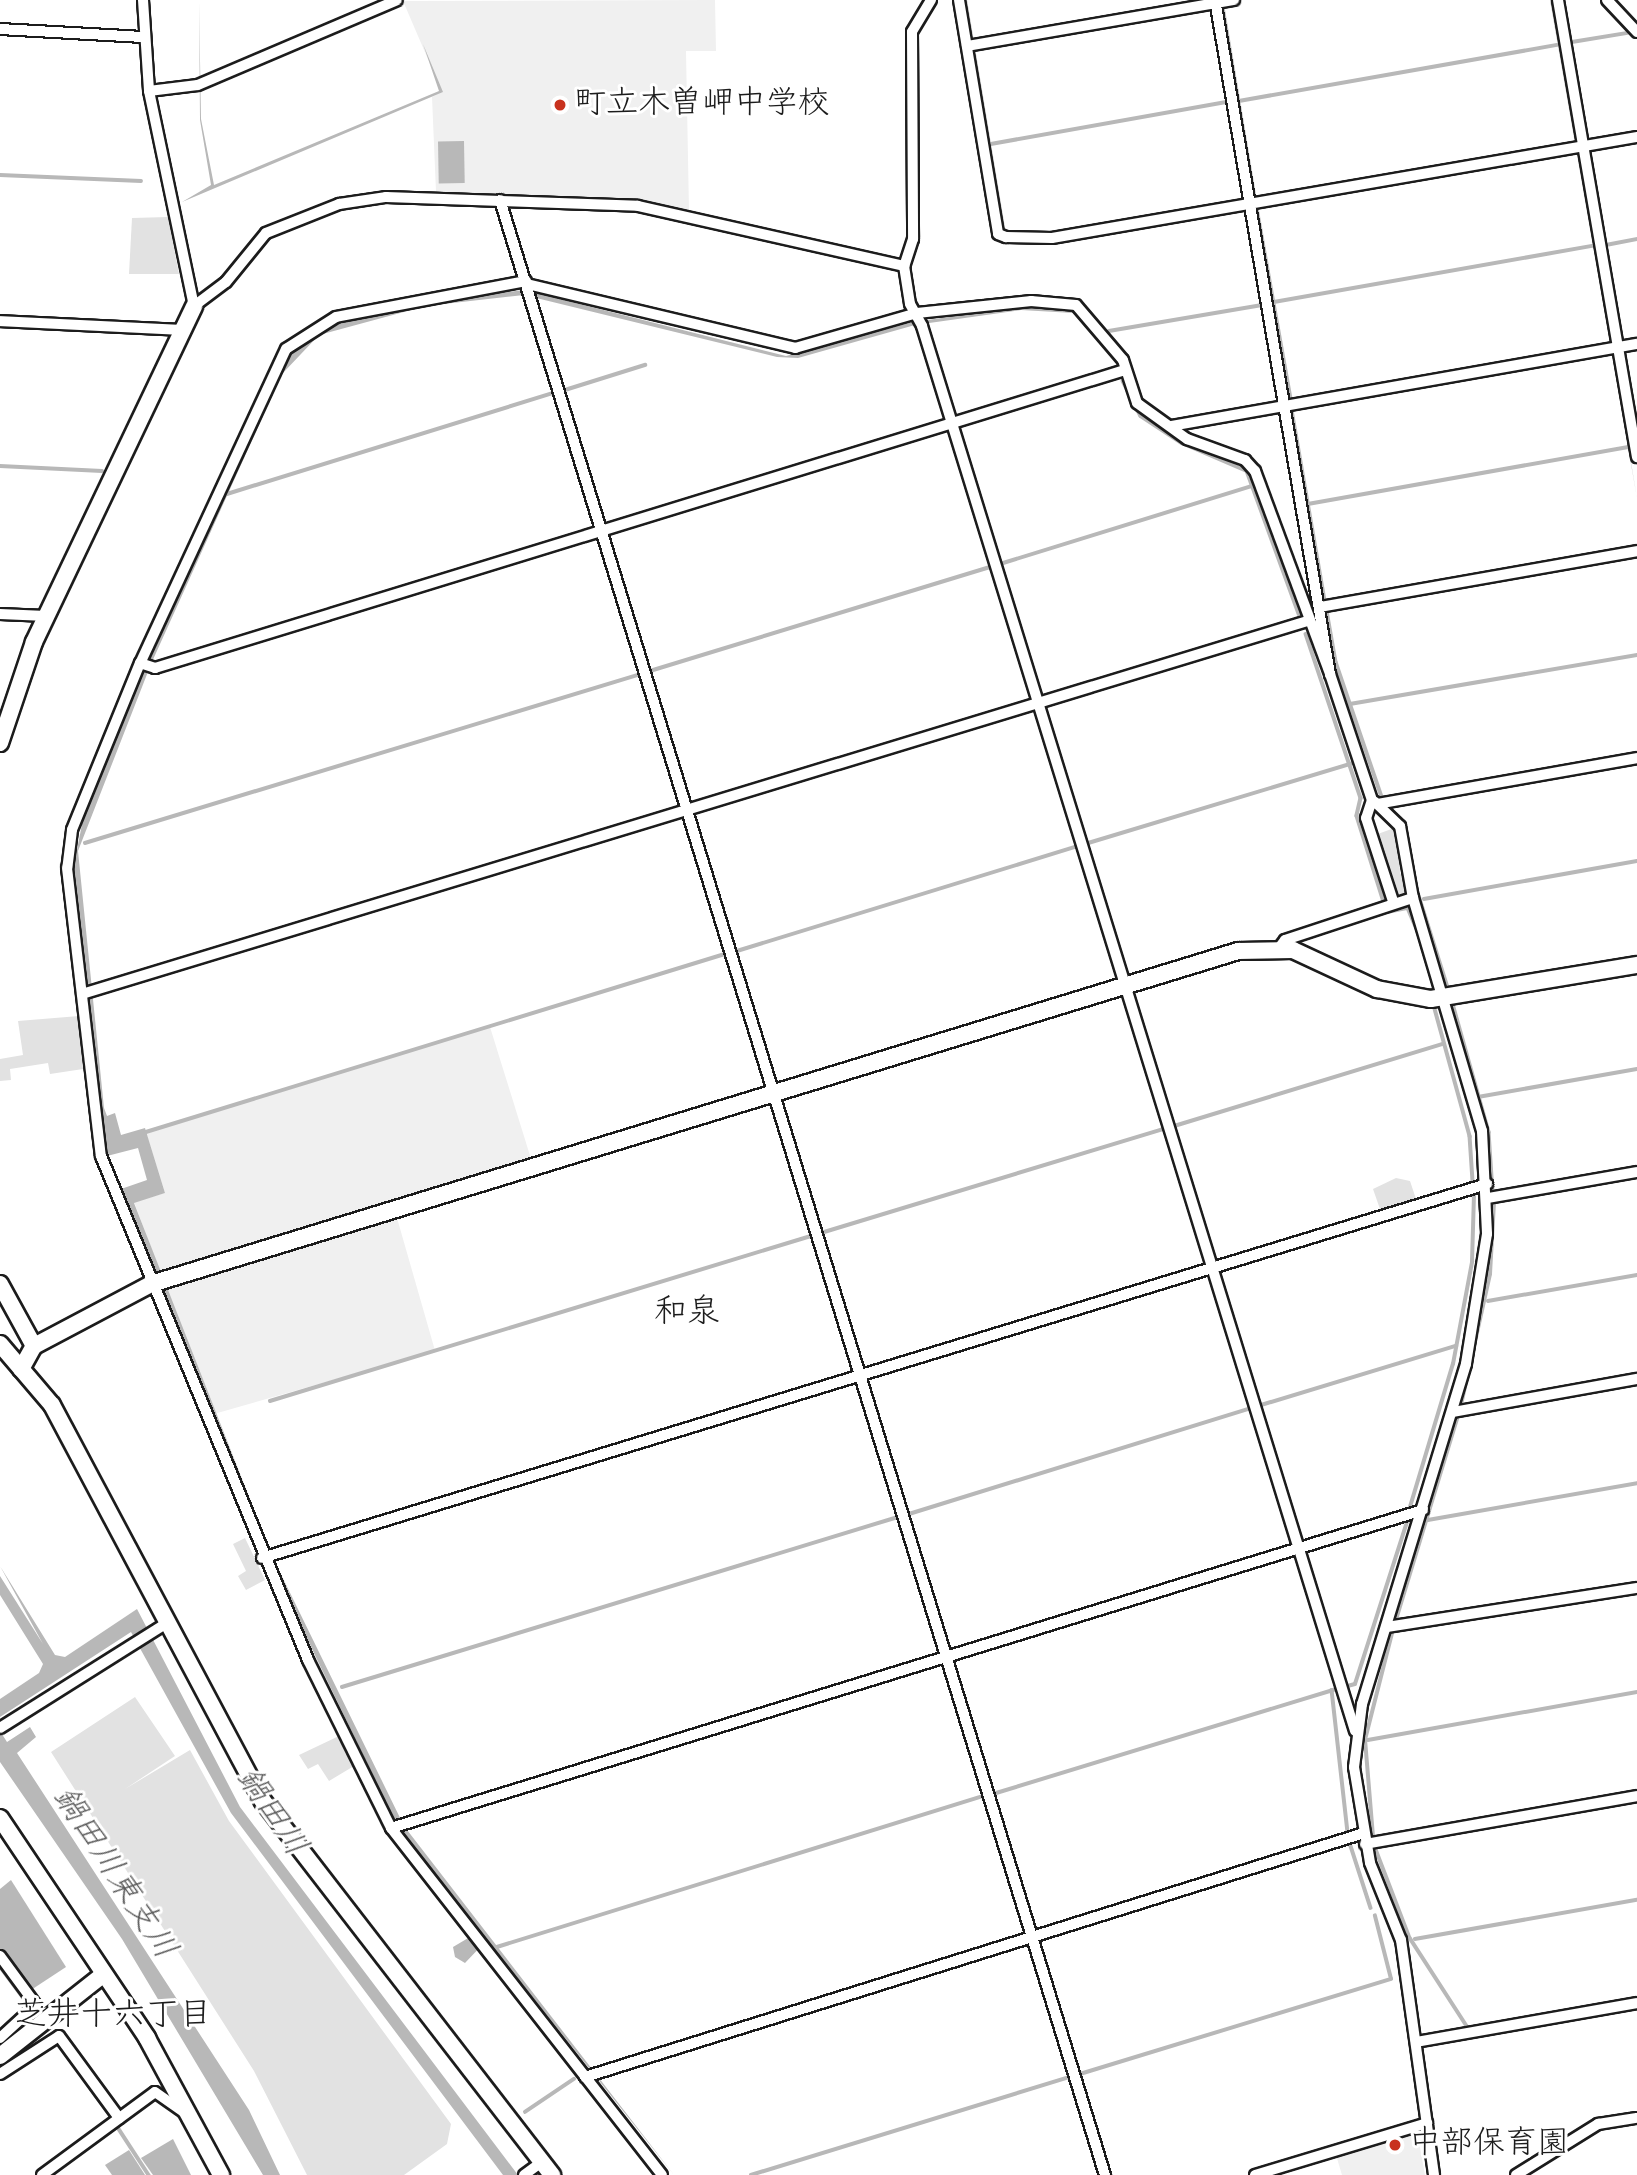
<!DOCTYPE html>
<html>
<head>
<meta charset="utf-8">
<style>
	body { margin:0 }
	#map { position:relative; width:1637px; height:2175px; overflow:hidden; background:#fff; font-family:"Indie Flower","Klee One",sans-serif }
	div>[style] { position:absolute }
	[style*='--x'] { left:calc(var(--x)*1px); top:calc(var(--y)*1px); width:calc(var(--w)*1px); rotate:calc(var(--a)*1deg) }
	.built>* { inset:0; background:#f0f0f0; transform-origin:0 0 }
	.green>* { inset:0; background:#e2e2e2 }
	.water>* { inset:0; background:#b8b8b8; transform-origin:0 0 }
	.stream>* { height:3.5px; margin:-1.75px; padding:0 1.75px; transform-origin:1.75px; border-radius:1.75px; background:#b8b8b8 }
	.roads { filter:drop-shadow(2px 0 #1c1c1c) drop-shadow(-2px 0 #1c1c1c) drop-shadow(0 2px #1c1c1c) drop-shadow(0 -2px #1c1c1c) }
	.street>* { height:10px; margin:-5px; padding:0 5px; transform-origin:5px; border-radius:5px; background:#fff }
	.secondary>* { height:16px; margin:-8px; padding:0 8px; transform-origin:8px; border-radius:8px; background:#fff }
	.dots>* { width:19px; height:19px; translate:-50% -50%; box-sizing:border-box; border:4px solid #fff; border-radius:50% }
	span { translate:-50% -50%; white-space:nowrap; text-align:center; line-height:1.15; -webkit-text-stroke:6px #fff; paint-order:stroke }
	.poi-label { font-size:32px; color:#1c1c1c }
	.left { translate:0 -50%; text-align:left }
	.neighbourhood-label { font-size:33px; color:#1c1c1c }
	.water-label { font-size:33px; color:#5a5a5a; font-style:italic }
</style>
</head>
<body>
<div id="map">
	<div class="built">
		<div style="clip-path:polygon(715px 0,716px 51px,686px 51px,689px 211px,638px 202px,436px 192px,432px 97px,442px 92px,403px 1px)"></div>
		<div style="clip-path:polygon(490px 1027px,532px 1162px,161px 1274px,134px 1202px,165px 1193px,146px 1132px)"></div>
		<div style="left:397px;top:1218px;width:138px;height:241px;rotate:74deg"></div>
		<div style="clip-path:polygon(1417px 2131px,1425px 2175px,1342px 2175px,1336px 2155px)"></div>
	</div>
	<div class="green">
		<div style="clip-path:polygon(168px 217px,179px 274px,129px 274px,132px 218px)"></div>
		<div style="clip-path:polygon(1397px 827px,1400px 873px,1410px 894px,1398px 898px,1375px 835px)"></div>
		<div style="clip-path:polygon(79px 1016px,83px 1069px,50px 1074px,48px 1063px,10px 1069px,11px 1080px,0 1081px,0 1059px,23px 1055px,18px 1021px)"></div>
		<div style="clip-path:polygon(1396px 1178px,1410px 1181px,1417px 1202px,1381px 1212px,1373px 1189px)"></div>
		<div style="clip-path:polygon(245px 1538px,265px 1580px,246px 1590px,238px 1576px,246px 1571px,233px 1544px)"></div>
		<div style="clip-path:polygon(135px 1697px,175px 1756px,125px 1789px,190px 1750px,229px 1821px,451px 2124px,447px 2144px,404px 2175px,307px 2175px,254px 2071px,51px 1752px)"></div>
		<div style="clip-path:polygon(339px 1736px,354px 1766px,329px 1781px,318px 1764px,308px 1769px,299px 1755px)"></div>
	</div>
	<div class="water">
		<div style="clip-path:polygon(199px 0,201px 119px,214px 185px,439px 91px,423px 44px,443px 92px,182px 202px,211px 185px,200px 120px)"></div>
		<div style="clip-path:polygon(964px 0,967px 0,1005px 228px,1001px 229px)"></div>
		<div style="clip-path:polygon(1550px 0,1553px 0,1637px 498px,1628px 447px)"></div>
		<div style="left:464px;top:141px;width:42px;height:26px;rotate:89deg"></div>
		<div style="clip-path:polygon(524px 290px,786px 356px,913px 322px,1020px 307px,1068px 309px,1077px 312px,1119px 365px,1073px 313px,1021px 310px,915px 325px,798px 358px,777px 357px,524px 295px,426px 306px,319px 335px,282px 374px,151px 664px,78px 851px,104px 1108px,107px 1116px,115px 1113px,121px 1135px,145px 1128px,165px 1193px,134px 1203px,273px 1558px,404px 1826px,674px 2175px,492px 1946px,485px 1942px,465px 1963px,455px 1957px,453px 1947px,480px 1931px,396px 1823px,269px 1560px,121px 1189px,147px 1180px,138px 1148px,107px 1156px,101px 1139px,74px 865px,84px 814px,147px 663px,278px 372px,294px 349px,335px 325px,425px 303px)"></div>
		<div style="clip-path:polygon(0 1566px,55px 1655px,65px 1657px,137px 1609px,240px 1807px,518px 2175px,503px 2175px,231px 1813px,131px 1632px,0 1717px,0 1699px,39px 1673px,43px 1664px,0 1595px,0 1576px,43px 1644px)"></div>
		<div style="clip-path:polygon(30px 1727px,36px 1737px,17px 1753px,249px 2110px,280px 2175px,263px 2175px,122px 1939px,0 1762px,0 1731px,7px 1742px)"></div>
		<div style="clip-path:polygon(11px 1880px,66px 1967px,31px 1990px,0 1949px,0 1889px)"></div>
		<div style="clip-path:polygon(173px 2139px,191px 2175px,153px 2175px,141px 2158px)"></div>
		<div style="clip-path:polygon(129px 2150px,145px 2175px,112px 2175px,105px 2165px)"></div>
	</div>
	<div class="stream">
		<div style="--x:1223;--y:7;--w:194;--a:80.5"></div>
		<div style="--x:1572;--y:42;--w:56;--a:-9.3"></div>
		<div style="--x:1239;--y:101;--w:324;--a:-10"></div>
		<div style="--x:991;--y:144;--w:240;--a:-10.1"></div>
		<div style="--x:0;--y:175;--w:141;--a:2.4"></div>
		<div style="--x:1257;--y:208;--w:194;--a:79.9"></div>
		<div style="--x:1606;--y:245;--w:32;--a:-11"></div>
		<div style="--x:1274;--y:302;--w:324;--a:-10"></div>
		<div style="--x:1109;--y:331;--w:155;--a:-9.6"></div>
		<div style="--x:1123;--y:381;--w:39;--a:63"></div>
		<div style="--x:1141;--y:416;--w:49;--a:33.4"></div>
		<div style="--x:1182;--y:443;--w:71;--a:23.3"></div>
		<div style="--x:1247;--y:471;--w:152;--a:70"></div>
		<div style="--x:565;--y:390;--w:84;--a:-17.4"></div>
		<div style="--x:1292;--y:410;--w:194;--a:80.2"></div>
		<div style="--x:0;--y:466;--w:102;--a:2.8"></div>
		<div style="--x:227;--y:494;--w:342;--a:-17.2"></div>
		<div style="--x:1308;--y:504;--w:325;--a:-10.1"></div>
		<div style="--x:1000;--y:564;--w:267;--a:-17.2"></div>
		<div style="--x:1327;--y:611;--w:52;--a:80"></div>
		<div style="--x:1336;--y:662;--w:146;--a:71.2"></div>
		<div style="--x:1306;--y:634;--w:173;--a:71.5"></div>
		<div style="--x:1361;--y:798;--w:18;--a:103"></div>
		<div style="--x:1357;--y:816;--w:90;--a:72.6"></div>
		<div style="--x:650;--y:671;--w:356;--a:-17"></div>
		<div style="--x:1350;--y:704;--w:291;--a:-9.7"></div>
		<div style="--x:1387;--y:806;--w:25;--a:43"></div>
		<div style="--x:1405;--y:823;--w:33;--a:81"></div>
		<div style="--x:85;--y:843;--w:581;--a:-16.91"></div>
		<div style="--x:1085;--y:844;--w:277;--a:-16.8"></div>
		<div style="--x:1415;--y:883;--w:113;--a:72.5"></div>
		<div style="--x:1424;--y:899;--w:216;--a:-10.1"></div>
		<div style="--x:1387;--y:912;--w:21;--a:-11"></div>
		<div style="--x:1408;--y:908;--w:26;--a:67"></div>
		<div style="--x:737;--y:951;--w:355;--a:-17.1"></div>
		<div style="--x:1453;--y:1004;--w:133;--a:74.3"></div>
		<div style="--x:1489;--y:1132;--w:61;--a:86.2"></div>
		<div style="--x:1435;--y:1009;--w:132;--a:74.6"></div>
		<div style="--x:1470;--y:1136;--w:45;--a:86.2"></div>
		<div style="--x:1478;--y:1097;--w:161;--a:-10"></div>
		<div style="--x:1171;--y:1127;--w:283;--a:-17"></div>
		<div style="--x:146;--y:1132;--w:606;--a:-17.09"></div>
		<div style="--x:821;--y:1233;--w:357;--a:-16.9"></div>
		<div style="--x:1488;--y:1301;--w:151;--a:-9.9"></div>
		<div style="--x:270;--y:1401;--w:566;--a:-16.96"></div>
		<div style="--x:1461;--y:1405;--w:134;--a:-77.5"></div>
		<div style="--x:1490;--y:1274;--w:72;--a:-86.8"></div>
		<div style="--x:1258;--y:1406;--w:207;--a:-16.9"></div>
		<div style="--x:1410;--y:1507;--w:149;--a:-73.3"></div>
		<div style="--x:1453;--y:1364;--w:104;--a:-79.4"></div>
		<div style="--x:1472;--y:1262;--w:67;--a:-88.3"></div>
		<div style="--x:909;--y:1514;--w:355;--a:-17.2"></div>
		<div style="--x:1428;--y:1520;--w:212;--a:-10"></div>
		<div style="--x:1395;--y:1623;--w:220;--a:-73.1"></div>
		<div style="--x:342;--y:1687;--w:581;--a:-17"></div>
		<div style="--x:1344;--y:1687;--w:11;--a:-15"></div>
		<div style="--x:1355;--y:1684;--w:170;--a:-72.2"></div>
		<div style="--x:1332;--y:1690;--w:143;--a:83.6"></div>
		<div style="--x:1368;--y:1740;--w:273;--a:-10.1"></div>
		<div style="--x:993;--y:1794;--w:357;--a:-17"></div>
		<div style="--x:1373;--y:1837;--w:97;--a:-94.7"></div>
		<div style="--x:1365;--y:1740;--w:110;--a:-75.8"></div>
		<div style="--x:1350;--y:1843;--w:68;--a:72.1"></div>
		<div style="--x:1375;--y:1847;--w:97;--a:69"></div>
		<div style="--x:1410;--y:1938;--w:105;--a:57.1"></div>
		<div style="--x:1415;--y:1939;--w:225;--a:-10"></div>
		<div style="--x:497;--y:1947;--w:509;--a:-17.26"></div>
		<div style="--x:0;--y:1966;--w:47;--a:53.6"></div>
		<div style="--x:1080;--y:2074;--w:325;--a:-17"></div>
		<div style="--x:1391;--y:1979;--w:65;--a:-104.3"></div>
		<div style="--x:90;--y:2087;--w:36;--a:54"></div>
		<div style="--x:525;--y:2112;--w:59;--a:-34"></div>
		<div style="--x:117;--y:2126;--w:59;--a:56.9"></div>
		<div style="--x:751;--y:2175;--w:334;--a:-17.1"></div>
	</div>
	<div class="roads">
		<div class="street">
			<div style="--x:143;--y:0;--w:91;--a:86.2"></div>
			<div style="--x:149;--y:91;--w:220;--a:78.2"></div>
			<div style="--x:194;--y:306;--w:40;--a:-37"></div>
			<div style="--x:226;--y:282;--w:63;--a:-50.8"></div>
			<div style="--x:266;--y:233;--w:79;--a:-21.7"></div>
			<div style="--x:339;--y:204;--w:48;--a:-8.5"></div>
			<div style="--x:386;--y:197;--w:252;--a:2"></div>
			<div style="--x:638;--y:206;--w:273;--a:12.7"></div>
			<div style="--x:931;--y:0;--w:37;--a:121"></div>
			<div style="--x:912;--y:32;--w:207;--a:89.7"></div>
			<div style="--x:913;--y:239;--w:28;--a:108"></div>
			<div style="--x:904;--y:266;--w:38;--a:81"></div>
			<div style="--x:910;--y:304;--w:25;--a:61"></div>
			<div style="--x:922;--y:326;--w:1470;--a:72.87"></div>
			<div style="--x:959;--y:0;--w:237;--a:80.5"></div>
			<div style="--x:998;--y:234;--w:9;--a:21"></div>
			<div style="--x:1006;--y:237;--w:46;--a:1.2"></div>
			<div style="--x:1052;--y:238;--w:594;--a:-9.8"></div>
			<div style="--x:1215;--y:0;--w:684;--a:80.32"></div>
			<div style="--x:1330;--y:674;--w:133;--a:71.6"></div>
			<div style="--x:1372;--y:800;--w:19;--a:108"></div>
			<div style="--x:1366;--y:818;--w:90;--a:72"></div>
			<div style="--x:1558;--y:0;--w:464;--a:80.2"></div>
			<div style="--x:1607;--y:0;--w:44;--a:46.8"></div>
			<div style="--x:0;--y:29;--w:142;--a:3.2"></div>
			<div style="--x:967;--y:46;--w:271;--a:-9.8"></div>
			<div style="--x:149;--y:91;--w:49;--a:-7"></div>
			<div style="--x:198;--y:85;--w:216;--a:-23.1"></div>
			<div style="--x:500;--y:200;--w:2066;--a:72.97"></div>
			<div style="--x:526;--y:281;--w:193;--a:169.3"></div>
			<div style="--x:336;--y:317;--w:59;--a:147.4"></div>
			<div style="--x:286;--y:349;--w:346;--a:114.9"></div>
			<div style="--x:140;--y:663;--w:180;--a:112.2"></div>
			<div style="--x:72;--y:830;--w:38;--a:97"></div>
			<div style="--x:67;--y:868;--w:290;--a:83.3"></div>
			<div style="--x:101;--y:1156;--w:545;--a:67.67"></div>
			<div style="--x:308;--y:1660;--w:187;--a:63.7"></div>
			<div style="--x:391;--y:1828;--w:440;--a:52"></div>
			<div style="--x:527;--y:284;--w:276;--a:13.4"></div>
			<div style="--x:795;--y:348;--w:127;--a:-16"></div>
			<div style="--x:917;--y:313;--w:115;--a:-6"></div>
			<div style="--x:1031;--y:301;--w:45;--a:5.1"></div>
			<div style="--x:1076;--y:305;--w:72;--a:49.5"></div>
			<div style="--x:1123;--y:360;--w:45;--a:72"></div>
			<div style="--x:1137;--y:403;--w:62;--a:35.8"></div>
			<div style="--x:1187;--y:439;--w:62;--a:19.9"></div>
			<div style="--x:1245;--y:460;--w:15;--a:48"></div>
			<div style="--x:1255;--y:471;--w:216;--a:69.7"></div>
			<div style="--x:0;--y:321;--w:183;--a:2.8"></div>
			<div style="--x:1171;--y:426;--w:473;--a:-10"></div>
			<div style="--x:1320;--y:607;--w:322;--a:-10"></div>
			<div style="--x:0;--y:614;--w:46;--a:2.5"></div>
			<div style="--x:140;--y:663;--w:16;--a:18"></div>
			<div style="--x:155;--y:668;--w:1015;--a:-17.08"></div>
			<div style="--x:1375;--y:802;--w:35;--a:44"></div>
			<div style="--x:1400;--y:826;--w:73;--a:79.8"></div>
			<div style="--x:1377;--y:804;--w:264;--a:-10"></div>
			<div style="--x:1279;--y:948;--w:10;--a:-53"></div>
			<div style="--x:1285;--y:940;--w:135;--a:-18.2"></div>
			<div style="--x:1413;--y:898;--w:243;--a:73.5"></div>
			<div style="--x:1482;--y:1131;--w:103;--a:87.2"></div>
			<div style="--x:1487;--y:1234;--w:132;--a:99.2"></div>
			<div style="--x:1466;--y:1364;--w:356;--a:107"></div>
			<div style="--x:1362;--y:1704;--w:64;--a:97.2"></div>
			<div style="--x:1354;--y:1767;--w:97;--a:80.5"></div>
			<div style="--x:1370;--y:1863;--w:83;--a:68.1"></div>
			<div style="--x:1401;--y:1940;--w:237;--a:82"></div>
			<div style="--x:82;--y:994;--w:1281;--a:-16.93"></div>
			<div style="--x:1488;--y:1198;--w:151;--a:-9.9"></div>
			<div style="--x:1453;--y:1412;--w:187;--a:-10.2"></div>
			<div style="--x:262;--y:1558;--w:1281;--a:-16.98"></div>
			<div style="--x:1387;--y:1627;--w:253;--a:-8.9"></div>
			<div style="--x:0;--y:1728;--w:195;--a:-32.2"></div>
			<div style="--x:391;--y:1828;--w:1080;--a:-17.13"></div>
			<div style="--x:1365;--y:1844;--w:276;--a:-10"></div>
			<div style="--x:0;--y:1956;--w:61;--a:53.7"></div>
			<div style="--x:36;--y:2005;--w:49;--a:137.5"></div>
			<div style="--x:1416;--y:2042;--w:224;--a:-10"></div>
			<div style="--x:0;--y:2074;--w:70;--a:-32.8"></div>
			<div style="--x:59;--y:2036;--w:102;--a:53.8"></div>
			<div style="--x:585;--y:2077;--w:816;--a:-17.39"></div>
			<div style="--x:42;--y:2175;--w:140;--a:-36.3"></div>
			<div style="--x:155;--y:2092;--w:37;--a:35"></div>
			<div style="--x:524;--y:2175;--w:22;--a:-36"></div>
			<div style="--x:1255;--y:2175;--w:180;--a:-16.8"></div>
			<div style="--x:1516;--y:2175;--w:97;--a:-31.9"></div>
			<div style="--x:1598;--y:2124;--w:39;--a:-9"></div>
		</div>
		<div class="secondary">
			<div style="--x:0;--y:743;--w:107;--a:-71.4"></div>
			<div style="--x:34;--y:642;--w:372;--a:-64.5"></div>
			<div style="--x:0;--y:1284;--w:71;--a:61.3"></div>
			<div style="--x:0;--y:1344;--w:80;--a:49.6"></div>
			<div style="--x:52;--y:1405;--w:449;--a:62"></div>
			<div style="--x:263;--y:1801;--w:473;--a:52.3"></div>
			<div style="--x:21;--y:1369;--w:26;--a:-61"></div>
			<div style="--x:34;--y:1346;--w:132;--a:-27.9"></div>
			<div style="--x:151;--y:1284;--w:1137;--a:-17.03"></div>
			<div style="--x:1238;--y:951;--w:55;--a:-1"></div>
			<div style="--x:1293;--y:950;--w:93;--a:24.9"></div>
			<div style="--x:1377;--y:989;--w:55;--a:10.5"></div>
			<div style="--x:1431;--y:999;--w:209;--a:-9.4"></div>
			<div style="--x:0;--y:1818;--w:265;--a:56.2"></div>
			<div style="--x:147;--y:2038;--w:156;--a:61.6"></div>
			<div style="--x:0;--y:2056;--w:132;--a:-38.3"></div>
		</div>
	</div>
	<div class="dots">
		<div style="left:560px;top:105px;background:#c8321e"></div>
		<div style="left:1395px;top:2145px;background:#c8321e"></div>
	</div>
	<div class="poi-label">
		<span class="left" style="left:574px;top:105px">町立木曽岬中学校</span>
		<span class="left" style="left:1409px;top:2145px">中部保育園</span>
	</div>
	<div class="neighbourhood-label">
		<span style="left:687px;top:1314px">和泉</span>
		<span style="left:113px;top:2017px">芝井十六丁目</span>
	</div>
	<div class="water-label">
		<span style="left:270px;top:1813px;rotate:56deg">鍋田川</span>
		<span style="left:113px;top:1874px;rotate:57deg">鍋田川東支川</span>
	</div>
</div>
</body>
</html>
